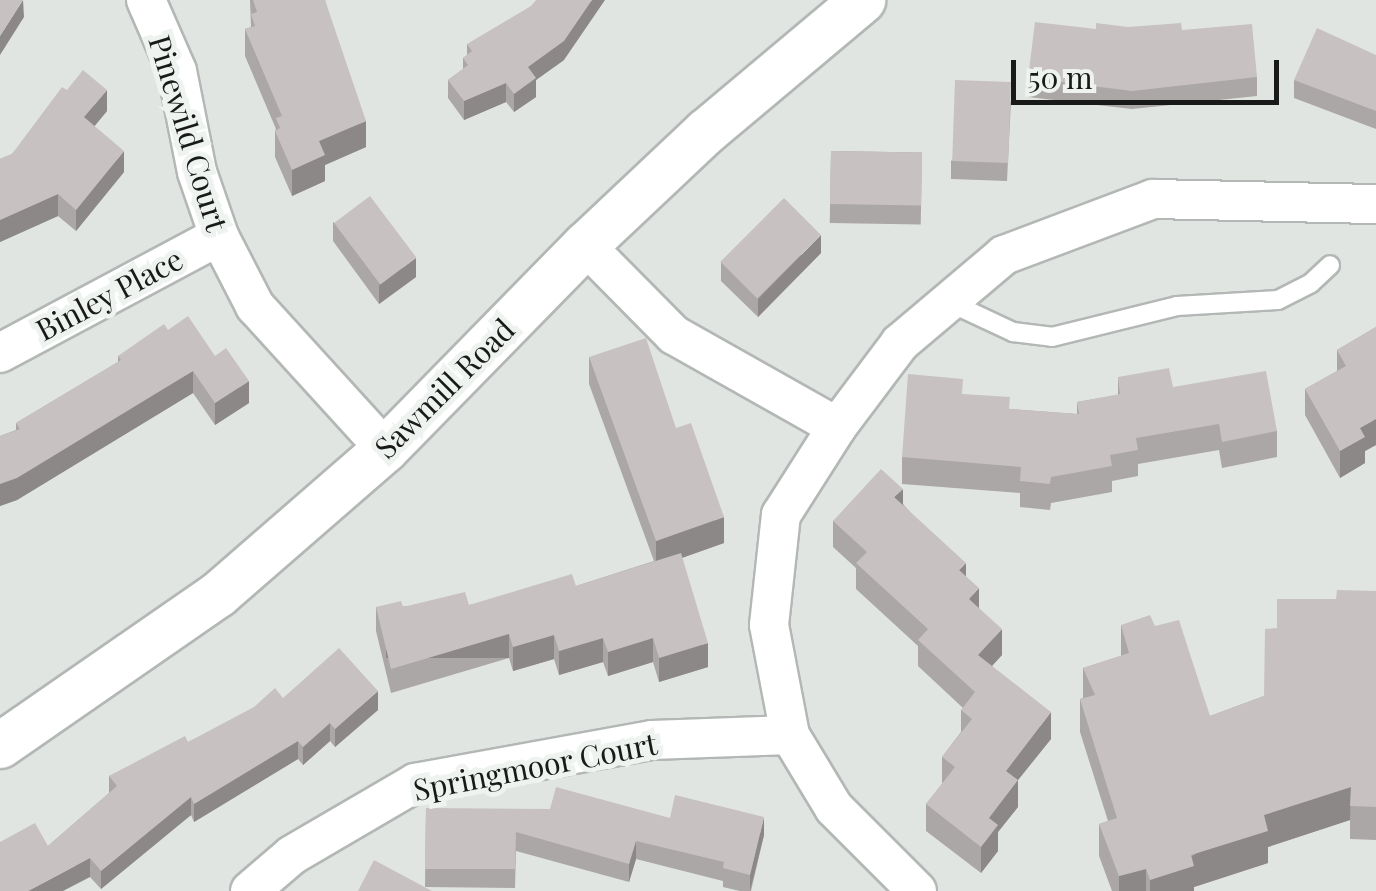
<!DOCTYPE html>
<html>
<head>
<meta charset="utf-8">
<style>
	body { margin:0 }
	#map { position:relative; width:1376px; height:891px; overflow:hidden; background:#e1e5e2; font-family:"Playfair Display",serif }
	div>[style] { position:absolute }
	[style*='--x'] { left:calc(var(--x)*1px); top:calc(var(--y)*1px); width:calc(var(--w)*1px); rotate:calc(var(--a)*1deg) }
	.roads { filter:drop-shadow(2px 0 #b3b7b5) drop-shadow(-2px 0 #b3b7b5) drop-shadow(0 2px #b3b7b5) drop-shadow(0 -2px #b3b7b5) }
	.service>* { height:18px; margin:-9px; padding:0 9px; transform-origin:9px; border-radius:9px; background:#fff }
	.minor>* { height:38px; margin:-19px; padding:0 19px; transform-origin:19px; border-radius:19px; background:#fff }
	.tertiary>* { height:45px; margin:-22.5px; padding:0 22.5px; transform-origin:22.5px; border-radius:22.5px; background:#fff }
	.wall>* { inset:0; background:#aba7a6; transform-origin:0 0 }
	.shaded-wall>* { inset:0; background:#8b8887; transform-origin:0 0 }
	.building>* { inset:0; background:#c7c2c1; transform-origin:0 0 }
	span { translate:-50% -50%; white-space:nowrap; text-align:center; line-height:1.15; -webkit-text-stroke:10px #eef3f0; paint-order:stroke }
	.street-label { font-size:30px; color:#181918 }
	.scale { position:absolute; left:1011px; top:60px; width:268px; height:45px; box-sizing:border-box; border:5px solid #181918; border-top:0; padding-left:12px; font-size:30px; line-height:35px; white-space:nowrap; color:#181918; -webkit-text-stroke:8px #eef3f0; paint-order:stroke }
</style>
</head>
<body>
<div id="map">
	<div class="roads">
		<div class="service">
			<div style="--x:949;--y:302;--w:71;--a:25.1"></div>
			<div style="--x:1013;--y:332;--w:39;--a:7"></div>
			<div style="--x:1052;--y:337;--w:129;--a:-13.9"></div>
			<div style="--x:1177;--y:306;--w:101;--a:-3.4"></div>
			<div style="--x:1278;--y:300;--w:37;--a:-27"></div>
			<div style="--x:1311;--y:283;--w:26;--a:-43"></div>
		</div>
		<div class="minor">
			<div style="--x:146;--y:0;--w:77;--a:66.4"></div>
			<div style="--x:177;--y:71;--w:103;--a:78.8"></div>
			<div style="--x:197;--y:172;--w:68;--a:71"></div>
			<div style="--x:219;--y:236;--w:79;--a:62.8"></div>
			<div style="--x:255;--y:306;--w:193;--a:47.7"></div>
			<div style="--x:585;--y:245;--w:127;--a:45.3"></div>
			<div style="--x:674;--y:335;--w:187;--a:29.4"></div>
			<div style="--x:0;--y:353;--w:248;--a:-28.1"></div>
			<div style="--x:250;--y:891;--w:55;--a:-40.6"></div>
			<div style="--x:292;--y:855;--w:143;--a:-30.3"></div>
			<div style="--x:415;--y:783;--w:241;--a:-10.3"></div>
			<div style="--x:652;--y:740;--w:138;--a:-2.1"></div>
			<div style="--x:917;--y:891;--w:117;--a:-135"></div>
			<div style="--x:834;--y:808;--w:85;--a:-121.1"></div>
			<div style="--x:790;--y:735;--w:112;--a:-100.8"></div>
			<div style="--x:769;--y:625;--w:111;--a:-83.8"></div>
			<div style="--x:781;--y:515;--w:104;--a:-57.5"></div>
			<div style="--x:837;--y:427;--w:105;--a:-53.1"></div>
			<div style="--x:900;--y:343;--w:136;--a:-40.2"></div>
			<div style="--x:1004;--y:255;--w:159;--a:-20.6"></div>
			<div style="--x:1153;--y:199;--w:223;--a:1.3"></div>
		</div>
		<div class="tertiary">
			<div style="--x:0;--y:745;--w:265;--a:-34.7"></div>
			<div style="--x:218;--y:594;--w:221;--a:-41"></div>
			<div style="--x:385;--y:449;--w:286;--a:-45.6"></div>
			<div style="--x:585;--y:245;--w:166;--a:-43.3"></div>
			<div style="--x:706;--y:131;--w:204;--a:-40"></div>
		</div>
	</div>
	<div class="wall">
		<div style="clip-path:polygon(250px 0,325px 0,366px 147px,325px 165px,325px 181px,292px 196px,275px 157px,275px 131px,276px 129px,245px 56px,245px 29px,251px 27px)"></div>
		<div style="clip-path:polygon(1128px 27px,1182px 30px,1257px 77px,1257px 96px,1132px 109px,1028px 97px,1028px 78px,1096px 29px)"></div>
		<div style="clip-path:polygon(467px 44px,564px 60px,536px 80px,536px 97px,514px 112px,506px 102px,464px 120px,448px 98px,448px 80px,463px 69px,463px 58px,467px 55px)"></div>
		<div style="clip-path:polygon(1376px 55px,1376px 129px,1294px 98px,1294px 80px)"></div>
		<div style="clip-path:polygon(67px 90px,107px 111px,94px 126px,124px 172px,76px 231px,58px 216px,0 242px,0 159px,12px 154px)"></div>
		<div style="clip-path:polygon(1011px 101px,1007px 181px,951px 179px,951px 161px)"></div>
		<div style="left:831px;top:151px;width:91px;height:72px;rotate:1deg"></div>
		<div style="clip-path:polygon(333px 222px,416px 277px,379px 304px,333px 241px)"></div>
		<div style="clip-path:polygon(821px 253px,758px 317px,721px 281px,721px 262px)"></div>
		<div style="clip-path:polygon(1376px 327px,1376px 445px,1365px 451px,1365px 463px,1340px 478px,1305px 415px,1305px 389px,1337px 371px,1337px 350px)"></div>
		<div style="clip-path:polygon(168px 330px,215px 356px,249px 403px,215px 425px,193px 393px,17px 500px,0 506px,0 436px,16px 430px,16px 423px,118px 362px,118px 356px)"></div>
		<div style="clip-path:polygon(589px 357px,676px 428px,724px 543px,682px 558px,708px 667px,659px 682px,653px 662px,608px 676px,603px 662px,559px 675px,554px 659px,513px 671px,509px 658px,391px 693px,376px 631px,376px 607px,469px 605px,576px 586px,654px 561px,589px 384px)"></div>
		<div style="clip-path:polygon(1118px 377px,1173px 387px,1277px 431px,1277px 457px,1222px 468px,1219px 450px,1138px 464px,1138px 476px,1112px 481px,1112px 492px,1051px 503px,1050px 510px,1020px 507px,1020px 493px,902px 484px,902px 457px,963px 394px,1010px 409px,1077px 414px,1077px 402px,1118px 395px)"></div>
		<div style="clip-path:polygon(903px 504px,966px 577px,979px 608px,1002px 655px,992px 666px,1051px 739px,1018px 780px,1018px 807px,998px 832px,998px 851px,981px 873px,926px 831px,926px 804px,942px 784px,942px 757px,961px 732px,961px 710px,963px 708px,918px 666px,918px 646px,856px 589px,856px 568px,833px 547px,833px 521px)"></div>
		<div style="clip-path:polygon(1376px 591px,1376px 840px,1350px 839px,1350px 820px,1268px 847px,1268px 863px,1194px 887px,1194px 891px,1112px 891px,1099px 856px,1099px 824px,1108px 821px,1080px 732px,1080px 699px,1083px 698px,1083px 668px,1121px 656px,1121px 625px,1155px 626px,1210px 716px,1264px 696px,1277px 628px,1336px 599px)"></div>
		<div style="clip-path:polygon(283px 698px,378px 710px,335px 747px,330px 741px,303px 765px,298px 759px,194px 822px,191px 815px,101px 889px,90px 877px,48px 846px,109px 793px,109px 776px,188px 742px)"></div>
		<div style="clip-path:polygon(426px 808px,670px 818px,764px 835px,751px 891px,740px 891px,723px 887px,723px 881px,636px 859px,629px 882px,516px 851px,515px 888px,425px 887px)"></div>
	</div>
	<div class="shaded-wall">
		<div style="clip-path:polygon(23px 0,24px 17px,0 55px,0 36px)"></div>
		<div style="clip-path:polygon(592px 0,605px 0,564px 60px,536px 80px,536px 97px,514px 112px,514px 94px,528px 67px)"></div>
		<div style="clip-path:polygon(506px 83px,506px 102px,464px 120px,464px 101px)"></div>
		<div style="clip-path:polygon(107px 90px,107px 111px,84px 139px,84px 117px)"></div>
		<div style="clip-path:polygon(366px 121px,366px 147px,325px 165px,325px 181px,292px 196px,292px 170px,319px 141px)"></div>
		<div style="clip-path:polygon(124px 151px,124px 172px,76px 231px,76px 210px)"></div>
		<div style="clip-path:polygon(58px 194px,58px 216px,0 242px,0 220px)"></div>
		<div style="clip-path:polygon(821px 235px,821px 253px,758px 317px,758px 299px)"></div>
		<div style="clip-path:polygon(416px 258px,416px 277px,379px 304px,379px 285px)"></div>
		<div style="clip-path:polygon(193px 371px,193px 393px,17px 500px,0 506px,0 484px)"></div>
		<div style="clip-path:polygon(249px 381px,249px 403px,215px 425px,215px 403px)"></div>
		<div style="clip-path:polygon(1376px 419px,1376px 445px,1365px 451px,1365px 463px,1340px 478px,1340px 451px,1360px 428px)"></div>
		<div style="clip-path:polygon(903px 489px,903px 515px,894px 497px)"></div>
		<div style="clip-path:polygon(724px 517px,724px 543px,656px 567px,656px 541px)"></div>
		<div style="clip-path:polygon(966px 563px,966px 589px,959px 570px)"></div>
		<div style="clip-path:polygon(979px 588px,979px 614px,969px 599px)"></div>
		<div style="clip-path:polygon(1002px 629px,1002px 655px,978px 681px,978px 655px)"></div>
		<div style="left:509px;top:634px;width:24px;height:123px;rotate:90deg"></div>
		<div style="clip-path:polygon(554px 635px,554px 659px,513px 671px,513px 647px)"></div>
		<div style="clip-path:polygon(603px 638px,603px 662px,559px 675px,559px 651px)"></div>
		<div style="clip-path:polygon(653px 638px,653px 662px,608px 676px,608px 652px)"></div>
		<div style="clip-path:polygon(708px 643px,708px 667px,659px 682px,659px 658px)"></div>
		<div style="clip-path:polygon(378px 691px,378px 710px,335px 747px,335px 729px)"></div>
		<div style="clip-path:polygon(1051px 712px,1051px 739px,1018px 780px,1018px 807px,998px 832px,998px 851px,981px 873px,981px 847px,989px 818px,1006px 771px)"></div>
		<div style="clip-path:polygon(330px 723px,330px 741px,303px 765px,303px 747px)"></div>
		<div style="clip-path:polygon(298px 741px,298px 759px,194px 822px,194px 804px)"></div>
		<div style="clip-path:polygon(1351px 787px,1350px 820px,1268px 847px,1268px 863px,1194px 887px,1194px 891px,1150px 891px,1150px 880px,1264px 815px)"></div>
		<div style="clip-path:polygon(191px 797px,191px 815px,101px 889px,101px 871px)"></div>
		<div style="clip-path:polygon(764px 817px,764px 835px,750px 891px,750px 875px)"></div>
		<div style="clip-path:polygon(636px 841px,636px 859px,629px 882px,629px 864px)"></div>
		<div style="clip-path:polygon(90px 858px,90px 877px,63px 891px,28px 891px)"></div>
		<div style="clip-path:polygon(1146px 869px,1146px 891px,1119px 891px,1119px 876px)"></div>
	</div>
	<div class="building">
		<div style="clip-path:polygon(0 0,23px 0,0 36px)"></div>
		<div style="clip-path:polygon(253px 0,325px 0,366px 121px,319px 141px,325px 155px,292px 170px,275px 131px,280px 128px,276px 118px,282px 116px,245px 29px,255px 26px,251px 14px,257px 12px)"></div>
		<div style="clip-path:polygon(536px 0,592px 0,564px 41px,528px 67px,536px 78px,514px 94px,506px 83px,464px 101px,448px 80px,468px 65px,463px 58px,472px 51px,467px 44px,531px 6px)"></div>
		<div style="clip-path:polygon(1035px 22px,1096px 29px,1096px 23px,1128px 27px,1181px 23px,1182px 30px,1252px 24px,1257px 77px,1132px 91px,1028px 78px)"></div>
		<div style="clip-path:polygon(1317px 28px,1376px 55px,1376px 111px,1294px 80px)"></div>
		<div style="clip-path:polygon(83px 70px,107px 90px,84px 117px,124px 151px,76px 210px,58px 194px,0 220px,0 159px,12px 154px,62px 87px,67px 90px)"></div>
		<div style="left:955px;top:80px;width:56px;height:81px;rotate:2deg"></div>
		<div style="left:831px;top:151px;width:91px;height:53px;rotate:1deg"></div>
		<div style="left:370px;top:196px;width:77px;height:45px;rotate:53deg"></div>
		<div style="left:784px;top:198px;width:52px;height:90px;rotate:45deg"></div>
		<div style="clip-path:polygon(188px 316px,215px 356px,226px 348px,249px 381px,215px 403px,193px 371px,17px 478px,0 484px,0 436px,20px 429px,16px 423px,121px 360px,118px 356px,164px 324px,168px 330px)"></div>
		<div style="clip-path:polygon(1376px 327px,1376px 419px,1360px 428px,1365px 437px,1340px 451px,1305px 389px,1346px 366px,1337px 350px)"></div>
		<div style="clip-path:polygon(646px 338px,676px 428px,691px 423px,724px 517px,656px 541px,589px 357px)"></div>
		<div style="clip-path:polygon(1169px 368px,1173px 387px,1266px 371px,1277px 431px,1222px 442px,1219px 424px,1136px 438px,1138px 450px,1110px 455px,1112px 466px,1051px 477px,1050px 484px,1020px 481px,1021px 467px,902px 457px,908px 374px,963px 379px,962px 394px,1010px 397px,1009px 409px,1079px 414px,1077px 402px,1120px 394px,1118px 377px)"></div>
		<div style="clip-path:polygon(881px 469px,903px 489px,894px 497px,966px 563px,959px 570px,979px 588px,969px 599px,1002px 629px,978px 655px,1051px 712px,1006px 771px,1018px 780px,989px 818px,998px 825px,981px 847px,926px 804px,955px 767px,942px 757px,972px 719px,961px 710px,975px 692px,918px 640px,928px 629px,856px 563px,867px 552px,833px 521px)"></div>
		<div style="clip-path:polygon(681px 553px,708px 643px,659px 658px,653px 638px,608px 652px,603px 638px,559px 651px,554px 635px,513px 647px,509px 634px,391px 669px,376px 607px,401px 601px,403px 607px,465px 592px,469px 605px,572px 574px,576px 586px)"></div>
		<div style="clip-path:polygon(1337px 590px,1376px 591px,1376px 807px,1350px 806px,1351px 787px,1264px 815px,1268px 831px,1191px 855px,1194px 866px,1150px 880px,1146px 869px,1119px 876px,1099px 824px,1117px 818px,1080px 699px,1095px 695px,1083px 668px,1129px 653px,1121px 625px,1150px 615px,1155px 626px,1179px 620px,1210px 716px,1264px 696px,1265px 629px,1277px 628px,1277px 599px,1336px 599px)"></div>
		<div style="clip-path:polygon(339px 648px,378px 691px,335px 729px,330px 723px,303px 747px,298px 741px,194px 804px,191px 797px,101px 871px,90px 858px,28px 891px,0 891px,0 842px,35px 823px,48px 846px,117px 786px,109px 776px,185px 736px,188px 742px,254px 707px,275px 688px,283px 698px)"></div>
		<div style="clip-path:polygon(556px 787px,670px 818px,675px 795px,764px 817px,750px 875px,723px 868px,724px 862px,636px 841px,629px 864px,516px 832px,515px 869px,425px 869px,426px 808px,550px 809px)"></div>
		<div style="clip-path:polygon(374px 860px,432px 891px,358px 891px)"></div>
	</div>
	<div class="street-label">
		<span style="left:189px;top:133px;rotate:73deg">Pinewild Court</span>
		<span style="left:109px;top:294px;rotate:-28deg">Binley Place</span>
		<span style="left:444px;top:388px;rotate:-45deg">Sawmill Road</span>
		<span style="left:535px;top:766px;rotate:-11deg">Springmoor Court</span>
	</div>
	<div class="scale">50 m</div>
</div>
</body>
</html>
